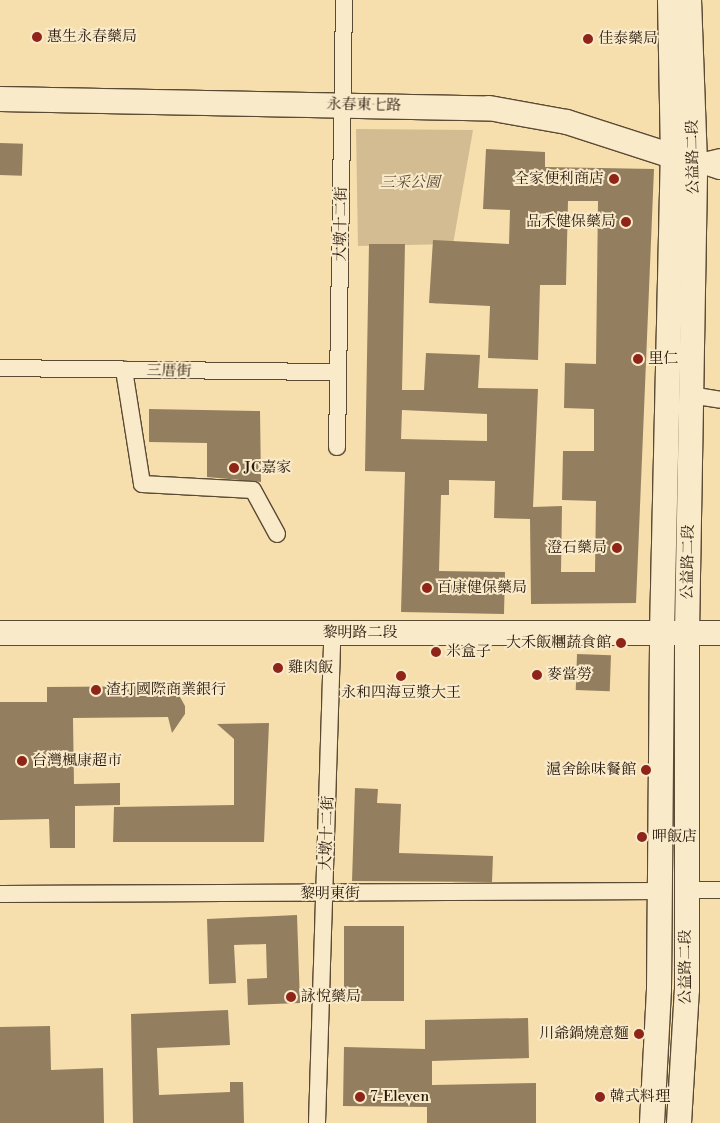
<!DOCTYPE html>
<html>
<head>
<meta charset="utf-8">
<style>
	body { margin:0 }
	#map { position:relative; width:720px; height:1123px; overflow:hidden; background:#f6dead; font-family:"Libre Bodoni","Noto Serif TC",serif }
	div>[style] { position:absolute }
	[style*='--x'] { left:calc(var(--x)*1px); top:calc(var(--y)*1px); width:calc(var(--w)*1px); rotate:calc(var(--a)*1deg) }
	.green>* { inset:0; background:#d3bc91 }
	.building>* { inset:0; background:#937f5f; transform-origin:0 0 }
	.roads { filter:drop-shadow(1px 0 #5b4a34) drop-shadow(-1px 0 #5b4a34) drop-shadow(0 1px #5b4a34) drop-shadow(0 -1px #5b4a34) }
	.street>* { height:16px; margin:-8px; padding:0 8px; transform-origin:8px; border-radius:8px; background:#f9eaca }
	.secondary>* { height:24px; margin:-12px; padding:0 12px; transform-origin:12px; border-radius:12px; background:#f9eaca }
	.dots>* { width:14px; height:14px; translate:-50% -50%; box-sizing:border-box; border:2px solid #f9eaca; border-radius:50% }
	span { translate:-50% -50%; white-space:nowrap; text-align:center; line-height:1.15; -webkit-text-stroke:4px #f9eaca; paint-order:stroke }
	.poi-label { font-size:15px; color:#27180b }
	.left { translate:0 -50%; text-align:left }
	.right { translate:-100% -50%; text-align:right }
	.street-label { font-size:15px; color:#27180b }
	.park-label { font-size:15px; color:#5b4933; font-style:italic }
</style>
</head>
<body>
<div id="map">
	<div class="green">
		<div style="clip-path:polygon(356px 129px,473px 130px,453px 244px,358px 246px)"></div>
	</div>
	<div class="building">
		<div style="left:0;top:143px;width:23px;height:32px;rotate:2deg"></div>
		<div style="clip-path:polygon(evenodd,486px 149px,545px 152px,545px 167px,654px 169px,636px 603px,531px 604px,530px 519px,494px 518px,495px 481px,449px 480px,449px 495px,441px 495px,439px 571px,505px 572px,504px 614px,401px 612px,405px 472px,365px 471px,369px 244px,405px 244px,402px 390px,424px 390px,426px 353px,480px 355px,478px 388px,538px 389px,533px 507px,562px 506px,561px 572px,595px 572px,596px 501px,562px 500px,563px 451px,594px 451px,594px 409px,564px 408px,565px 363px,596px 364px,598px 201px,568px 201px,566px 285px,540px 285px,538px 360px,488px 358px,490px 306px,429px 303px,433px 240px,509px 244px,510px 210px,483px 209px,486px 149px,402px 410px,487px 414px,487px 441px,401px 439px,402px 410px)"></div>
		<div style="clip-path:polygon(149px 409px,260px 411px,261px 482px,207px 477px,207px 443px,149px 442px)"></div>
		<div style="left:577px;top:654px;width:34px;height:36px;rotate:2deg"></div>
		<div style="clip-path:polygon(174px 686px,185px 706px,185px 714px,172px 733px,168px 717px,73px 718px,74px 784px,120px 783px,120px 805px,75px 806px,75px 848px,50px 848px,49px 819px,0 820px,0 702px,47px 702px,47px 687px)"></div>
		<div style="clip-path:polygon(269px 723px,264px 842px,113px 842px,114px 807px,234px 805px,234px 739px,217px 724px)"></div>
		<div style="clip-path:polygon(355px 788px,378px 789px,377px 803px,401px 804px,399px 853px,493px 856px,492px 882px,352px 881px)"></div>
		<div style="clip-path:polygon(297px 915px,300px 1003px,248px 1005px,247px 979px,267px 978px,266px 944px,234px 945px,236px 983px,209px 984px,207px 919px)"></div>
		<div style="left:344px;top:926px;width:60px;height:75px"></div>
		<div style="clip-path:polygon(228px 1010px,230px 1045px,157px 1048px,159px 1095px,230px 1092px,230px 1082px,243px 1082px,244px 1123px,133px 1123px,131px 1014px)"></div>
		<div style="clip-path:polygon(528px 1018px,529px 1058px,432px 1061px,432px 1085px,536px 1083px,536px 1123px,427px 1123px,427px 1107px,343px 1106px,344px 1047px,425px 1049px,425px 1020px)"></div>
		<div style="clip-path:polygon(50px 1026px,51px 1070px,103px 1068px,104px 1123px,0 1123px,0 1027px)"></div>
	</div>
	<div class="roads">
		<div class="street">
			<div style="--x:695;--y:163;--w:26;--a:18"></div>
			<div style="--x:695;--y:163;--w:26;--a:-13"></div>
			<div style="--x:0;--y:368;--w:338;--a:0.7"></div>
			<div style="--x:124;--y:370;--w:115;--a:81"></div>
			<div style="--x:142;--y:484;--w:111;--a:3.1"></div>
			<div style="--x:253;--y:490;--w:50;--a:61.4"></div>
			<div style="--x:690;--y:395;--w:30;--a:9"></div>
			<div style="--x:337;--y:447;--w:447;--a:-89.1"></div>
			<div style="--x:686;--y:890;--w:34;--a:0"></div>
			<div style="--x:0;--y:894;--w:661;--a:-0.26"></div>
			<div style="--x:317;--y:1123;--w:490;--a:-88.2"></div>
		</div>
		<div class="secondary">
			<div style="--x:0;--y:99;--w:489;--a:1.1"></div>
			<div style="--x:489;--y:108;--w:79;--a:10.2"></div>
			<div style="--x:567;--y:122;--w:127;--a:17.9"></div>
			<div style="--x:0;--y:633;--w:720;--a:0"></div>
			<div style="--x:652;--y:1123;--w:134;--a:-87"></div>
			<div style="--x:659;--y:989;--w:357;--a:-89.5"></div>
			<div style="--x:662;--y:632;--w:475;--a:-88.7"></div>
			<div style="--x:673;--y:157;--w:157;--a:-91.1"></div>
			<div style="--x:679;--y:1123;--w:133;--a:-86.6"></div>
			<div style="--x:687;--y:990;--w:357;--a:-90"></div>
			<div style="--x:687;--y:633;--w:470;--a:-89"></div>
			<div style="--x:695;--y:163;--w:163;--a:-92.1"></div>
		</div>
	</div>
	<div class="dots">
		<div style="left:37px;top:37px;background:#8f2418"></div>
		<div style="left:588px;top:39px;background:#8f2418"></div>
		<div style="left:614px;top:179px;background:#8f2418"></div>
		<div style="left:626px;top:222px;background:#8f2418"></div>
		<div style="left:638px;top:359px;background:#8f2418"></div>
		<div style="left:234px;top:468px;background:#8f2418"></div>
		<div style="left:617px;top:548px;background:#8f2418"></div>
		<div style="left:427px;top:588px;background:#8f2418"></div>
		<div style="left:621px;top:643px;background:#8f2418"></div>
		<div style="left:436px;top:652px;background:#8f2418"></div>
		<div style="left:278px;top:668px;background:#8f2418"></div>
		<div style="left:537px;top:675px;background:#8f2418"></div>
		<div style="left:401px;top:676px;background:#8f2418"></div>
		<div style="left:96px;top:690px;background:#8f2418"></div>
		<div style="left:22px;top:761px;background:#8f2418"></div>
		<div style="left:646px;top:770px;background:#8f2418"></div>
		<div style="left:642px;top:837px;background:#8f2418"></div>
		<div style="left:291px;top:997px;background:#8f2418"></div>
		<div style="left:639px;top:1034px;background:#8f2418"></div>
		<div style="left:360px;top:1097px;background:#8f2418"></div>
		<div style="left:600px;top:1097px;background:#8f2418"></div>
	</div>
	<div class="poi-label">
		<span class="left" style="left:47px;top:37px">惠生永春藥局</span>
		<span class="left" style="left:598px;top:39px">佳泰藥局</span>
		<span class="right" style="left:604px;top:179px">全家便利商店</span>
		<span class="right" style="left:616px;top:222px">品禾健保藥局</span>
		<span class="left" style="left:648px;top:359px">里仁</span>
		<span class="left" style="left:244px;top:468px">JC嘉家</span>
		<span class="right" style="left:607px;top:548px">澄石藥局</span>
		<span class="left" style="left:437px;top:588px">百康健保藥局</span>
		<span class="right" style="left:611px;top:643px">大禾飯糰蔬食館</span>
		<span class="left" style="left:446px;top:652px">米盒子</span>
		<span class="left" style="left:288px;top:668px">雞肉飯</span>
		<span class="left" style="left:547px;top:675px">麥當勞</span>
		<span class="left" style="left:106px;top:690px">渣打國際商業銀行</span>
		<span style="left:401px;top:693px">永和四海豆漿大王</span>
		<span class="left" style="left:32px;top:761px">台灣楓康超市</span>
		<span class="right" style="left:636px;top:770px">滬舍餘味餐館</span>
		<span class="left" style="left:652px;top:837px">呷飯店</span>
		<span class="left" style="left:301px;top:997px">詠悅藥局</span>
		<span class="right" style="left:629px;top:1034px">川爺鍋燒意麵</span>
		<span class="left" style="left:370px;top:1097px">7-Eleven</span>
		<span class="left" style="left:610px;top:1097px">韓式料理</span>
	</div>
	<div class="street-label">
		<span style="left:364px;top:105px;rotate:1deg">永春東七路</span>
		<span style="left:693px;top:157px;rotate:-91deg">公益路二段</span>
		<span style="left:341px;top:224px;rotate:-89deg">大墩十二街</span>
		<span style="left:169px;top:371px;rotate:1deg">三厝街</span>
		<span style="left:688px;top:562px;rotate:-89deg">公益路二段</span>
		<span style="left:360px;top:633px">黎明路二段</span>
		<span style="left:327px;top:833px;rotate:-88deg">大墩十二街</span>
		<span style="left:330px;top:894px">黎明東街</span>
		<span style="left:686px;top:967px;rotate:-90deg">公益路二段</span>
	</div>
	<div class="park-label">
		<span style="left:410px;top:183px">三采公園</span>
	</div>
</div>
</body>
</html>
